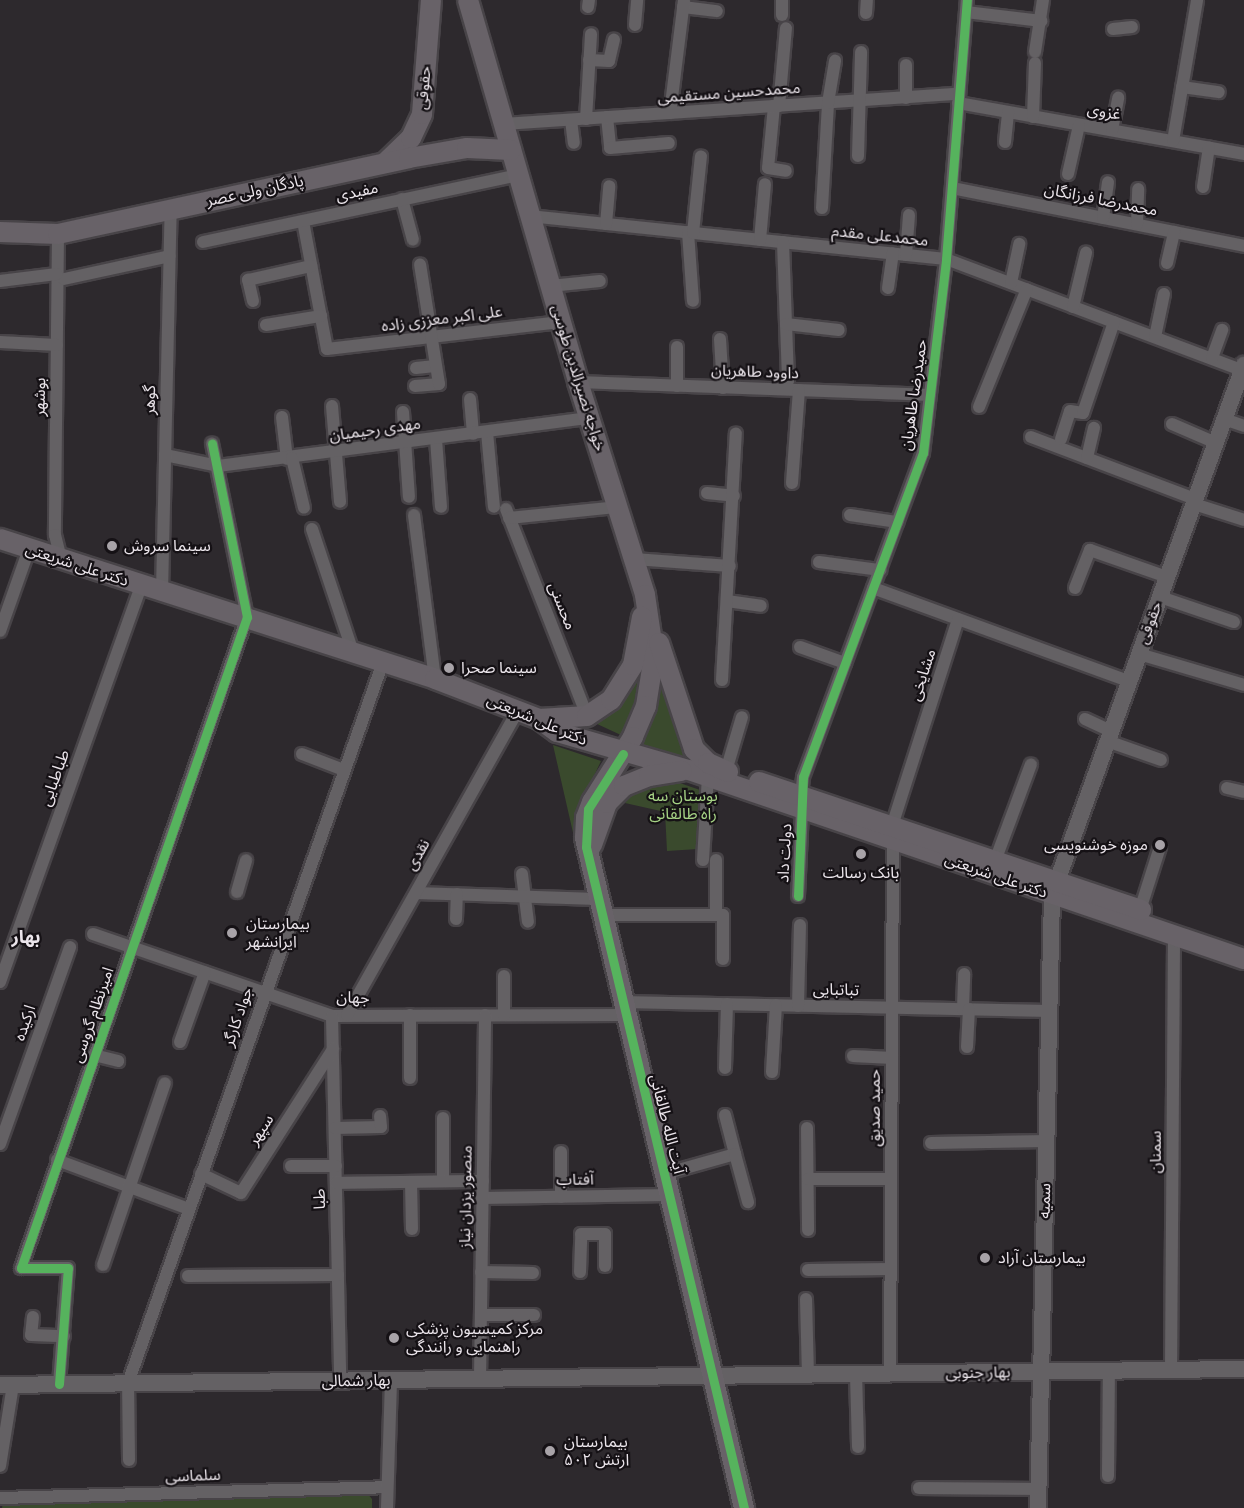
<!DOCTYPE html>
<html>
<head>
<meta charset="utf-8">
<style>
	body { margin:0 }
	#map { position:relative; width:1244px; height:1508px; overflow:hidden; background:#2d292d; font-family:Signika,"Noto Sans Arabic",sans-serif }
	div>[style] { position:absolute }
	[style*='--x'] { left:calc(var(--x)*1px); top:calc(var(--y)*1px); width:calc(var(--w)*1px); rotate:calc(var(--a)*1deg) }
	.green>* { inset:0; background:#3a4a2d }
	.roads { filter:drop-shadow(2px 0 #484448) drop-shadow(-2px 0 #484448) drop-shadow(0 2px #484448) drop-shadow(0 -2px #484448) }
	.street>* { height:12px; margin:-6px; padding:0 6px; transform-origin:6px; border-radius:6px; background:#646164 }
	.secondary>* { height:16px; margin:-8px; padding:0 8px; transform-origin:8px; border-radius:8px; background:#646164 }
	.primary>* { height:20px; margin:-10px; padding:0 10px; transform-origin:10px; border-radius:10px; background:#686268 }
	.cycleway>* { height:9px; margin:-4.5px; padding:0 4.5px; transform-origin:4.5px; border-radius:4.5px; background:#56b35d }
	.dots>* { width:16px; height:16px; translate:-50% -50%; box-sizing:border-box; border:3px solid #151115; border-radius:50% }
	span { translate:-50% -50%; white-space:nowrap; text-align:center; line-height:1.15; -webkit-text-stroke:4.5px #151115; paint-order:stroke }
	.street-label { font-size:16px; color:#ebe5eb }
	.poi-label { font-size:16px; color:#ebe5eb }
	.left { translate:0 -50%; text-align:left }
	.right { translate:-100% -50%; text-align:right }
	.park-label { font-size:16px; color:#a6d385 }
	.neighbourhood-label { font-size:18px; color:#ebe5eb; font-weight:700 }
</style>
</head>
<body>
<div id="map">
	<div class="green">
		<div style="clip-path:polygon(646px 669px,641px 691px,623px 736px,595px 723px,623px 702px)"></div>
		<div style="clip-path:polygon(664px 678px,694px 765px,638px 746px)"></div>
		<div style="clip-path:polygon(553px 745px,601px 761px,578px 810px,574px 837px)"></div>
		<div style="clip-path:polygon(671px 780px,703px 791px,698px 849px,667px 851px,665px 812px,625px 803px,636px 789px)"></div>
		<div style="clip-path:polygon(366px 1492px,372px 1499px,372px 1508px,2px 1508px,3px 1502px)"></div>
	</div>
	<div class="roads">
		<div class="street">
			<div style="--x:588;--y:7;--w:7;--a:-82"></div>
			<div style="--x:683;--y:7;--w:34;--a:7"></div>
			<div style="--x:966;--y:12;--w:76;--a:6.8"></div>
			<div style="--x:866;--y:13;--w:13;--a:-86"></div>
			<div style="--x:782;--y:15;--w:15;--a:-90"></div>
			<div style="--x:635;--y:25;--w:25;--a:-85"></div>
			<div style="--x:1113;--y:29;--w:19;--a:-6"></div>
			<div style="--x:1035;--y:52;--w:53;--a:-81.3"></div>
			<div style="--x:589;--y:60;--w:20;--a:3"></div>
			<div style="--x:609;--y:61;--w:22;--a:-77"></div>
			<div style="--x:1182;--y:87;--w:37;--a:8"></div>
			<div style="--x:906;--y:98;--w:33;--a:-90"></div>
			<div style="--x:958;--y:103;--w:291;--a:10.1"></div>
			<div style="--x:774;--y:106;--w:62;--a:95.5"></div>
			<div style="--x:768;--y:168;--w:18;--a:9"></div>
			<div style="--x:779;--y:106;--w:78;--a:-84.9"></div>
			<div style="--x:670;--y:113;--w:114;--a:-82.9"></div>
			<div style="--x:607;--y:117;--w:31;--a:84"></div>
			<div style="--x:610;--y:148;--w:59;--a:-4.8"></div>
			<div style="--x:1033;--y:117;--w:54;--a:-87.9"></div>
			<div style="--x:586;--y:119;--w:85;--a:-86.6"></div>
			<div style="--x:571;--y:120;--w:23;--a:83"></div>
			<div style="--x:502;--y:124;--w:458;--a:-3.8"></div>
			<div style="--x:1112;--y:130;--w:33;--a:-79"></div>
			<div style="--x:1173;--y:141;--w:143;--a:-80.3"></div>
			<div style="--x:1005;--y:142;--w:30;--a:-84"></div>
			<div style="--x:858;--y:156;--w:104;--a:-88.3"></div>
			<div style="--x:1068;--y:174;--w:50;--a:-77.3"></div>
			<div style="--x:1203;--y:187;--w:40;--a:-81.5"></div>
			<div style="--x:952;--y:188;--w:298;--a:11.2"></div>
			<div style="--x:402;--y:199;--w:42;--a:75"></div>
			<div style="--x:822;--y:208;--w:105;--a:-86.7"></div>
			<div style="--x:828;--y:103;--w:43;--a:-80.5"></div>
			<div style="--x:529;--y:216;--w:419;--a:5.9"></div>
			<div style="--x:946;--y:259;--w:318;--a:20.6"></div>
			<div style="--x:1103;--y:218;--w:36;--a:-82"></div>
			<div style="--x:303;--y:221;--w:130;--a:79.4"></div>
			<div style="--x:327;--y:349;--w:235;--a:-6.6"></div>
			<div style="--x:606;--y:224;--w:38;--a:-85"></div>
			<div style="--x:1137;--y:224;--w:35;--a:-88"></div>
			<div style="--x:688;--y:232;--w:69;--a:85.9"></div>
			<div style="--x:693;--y:233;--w:77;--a:-84.1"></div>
			<div style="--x:58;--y:234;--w:301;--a:90.6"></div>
			<div style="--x:55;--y:535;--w:25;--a:76"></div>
			<div style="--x:760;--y:240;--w:56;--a:-84.9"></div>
			<div style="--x:203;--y:242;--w:322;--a:-12"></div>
			<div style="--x:783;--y:242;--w:139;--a:87.9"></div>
			<div style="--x:906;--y:255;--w:40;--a:-85.7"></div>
			<div style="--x:1167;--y:263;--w:32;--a:-77"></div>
			<div style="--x:64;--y:279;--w:108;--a:-12.2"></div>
			<div style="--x:0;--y:281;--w:57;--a:-7"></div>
			<div style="--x:1011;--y:283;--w:40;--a:-78"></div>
			<div style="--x:550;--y:286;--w:50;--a:-5.7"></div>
			<div style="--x:888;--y:288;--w:35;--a:-82"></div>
			<div style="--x:253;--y:301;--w:22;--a:-103"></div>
			<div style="--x:248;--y:280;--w:65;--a:-12.5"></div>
			<div style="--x:1073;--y:307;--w:56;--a:-76.5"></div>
			<div style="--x:786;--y:324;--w:53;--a:6.5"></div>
			<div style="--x:266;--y:325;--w:56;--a:-9.3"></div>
			<div style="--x:1155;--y:337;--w:44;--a:-78.2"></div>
			<div style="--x:720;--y:339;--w:49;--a:86.5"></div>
			<div style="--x:0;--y:342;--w:57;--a:3"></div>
			<div style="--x:1212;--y:358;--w:30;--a:-70"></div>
			<div style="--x:416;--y:368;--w:19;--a:-6"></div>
			<div style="--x:578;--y:382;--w:352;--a:2.1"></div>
			<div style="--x:415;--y:386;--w:24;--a:-5"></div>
			<div style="--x:439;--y:384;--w:121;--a:-99"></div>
			<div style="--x:677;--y:386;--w:39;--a:-90"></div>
			<div style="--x:470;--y:399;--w:35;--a:85"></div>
			<div style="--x:332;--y:406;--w:96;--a:85.2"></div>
			<div style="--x:979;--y:407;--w:127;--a:-67.9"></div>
			<div style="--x:403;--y:412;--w:85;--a:86"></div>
			<div style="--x:282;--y:417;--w:42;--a:83.2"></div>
			<div style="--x:1224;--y:419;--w:21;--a:19"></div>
			<div style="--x:1172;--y:424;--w:48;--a:23.4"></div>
			<div style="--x:487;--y:432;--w:75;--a:84.7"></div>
			<div style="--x:1031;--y:437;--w:175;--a:20.7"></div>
			<div style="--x:436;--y:439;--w:68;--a:85.8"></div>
			<div style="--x:1061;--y:439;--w:29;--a:-72"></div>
			<div style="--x:1070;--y:411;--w:13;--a:9"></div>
			<div style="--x:1083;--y:413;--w:96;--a:-71.2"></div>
			<div style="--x:165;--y:455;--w:54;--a:11.7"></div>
			<div style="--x:218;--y:466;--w:374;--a:-7.4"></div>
			<div style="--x:292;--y:458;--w:51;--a:76.5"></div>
			<div style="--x:1087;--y:458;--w:31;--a:-77"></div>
			<div style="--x:792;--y:483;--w:93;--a:-85.7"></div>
			<div style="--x:707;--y:493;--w:27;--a:6"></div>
			<div style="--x:1194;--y:504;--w:52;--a:17.7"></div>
			<div style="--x:506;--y:509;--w:222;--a:68.6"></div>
			<div style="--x:414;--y:515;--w:165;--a:82.7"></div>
			<div style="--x:850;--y:515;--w:48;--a:8.5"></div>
			<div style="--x:509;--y:518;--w:110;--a:-5.8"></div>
			<div style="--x:312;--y:529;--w:130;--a:71.6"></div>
			<div style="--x:634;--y:559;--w:96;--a:4.2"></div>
			<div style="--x:819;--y:562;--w:62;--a:7.5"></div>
			<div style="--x:873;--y:588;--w:272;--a:20"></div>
			<div style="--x:1075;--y:588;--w:41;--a:-68.5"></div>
			<div style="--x:1090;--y:550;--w:82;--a:19.3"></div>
			<div style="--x:162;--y:592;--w:382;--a:-88.7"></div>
			<div style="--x:1160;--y:597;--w:78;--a:18.7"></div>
			<div style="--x:727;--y:601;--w:34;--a:8"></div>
			<div style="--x:0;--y:631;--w:87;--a:-70.5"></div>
			<div style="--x:800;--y:647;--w:48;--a:19.6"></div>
			<div style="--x:1139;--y:654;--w:109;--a:16.4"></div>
			<div style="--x:722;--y:680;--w:247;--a:-86.8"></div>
			<div style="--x:1085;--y:719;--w:29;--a:25"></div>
			<div style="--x:1107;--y:741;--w:57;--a:19.4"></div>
			<div style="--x:302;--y:754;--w:45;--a:20.9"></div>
			<div style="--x:726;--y:771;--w:56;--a:-73.5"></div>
			<div style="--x:1227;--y:788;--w:17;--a:13"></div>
			<div style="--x:801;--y:796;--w:19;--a:-84"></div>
			<div style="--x:803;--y:777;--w:346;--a:-69.7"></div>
			<div style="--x:923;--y:453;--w:195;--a:-83.2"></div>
			<div style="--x:946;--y:259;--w:260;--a:-85.4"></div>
			<div style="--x:892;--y:826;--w:217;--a:-72.3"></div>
			<div style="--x:703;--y:860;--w:83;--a:-86.6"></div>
			<div style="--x:716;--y:860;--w:55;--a:90"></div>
			<div style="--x:995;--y:861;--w:103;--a:-69.6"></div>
			<div style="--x:522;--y:874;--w:48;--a:82.9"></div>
			<div style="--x:237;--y:892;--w:33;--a:-74"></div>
			<div style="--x:416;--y:893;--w:181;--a:1.9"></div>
			<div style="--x:798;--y:896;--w:85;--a:-87.3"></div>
			<div style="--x:1140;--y:910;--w:66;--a:-72.4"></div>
			<div style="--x:601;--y:915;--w:122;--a:0"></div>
			<div style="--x:723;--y:915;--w:44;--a:90"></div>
			<div style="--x:456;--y:919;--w:25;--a:-88"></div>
			<div style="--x:93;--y:934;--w:253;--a:18.9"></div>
			<div style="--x:332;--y:1016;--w:293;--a:-0.2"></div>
			<div style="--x:0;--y:982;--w:421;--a:-70.4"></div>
			<div style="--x:622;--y:1002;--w:427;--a:1.2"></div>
			<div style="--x:798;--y:1006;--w:81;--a:-88.6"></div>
			<div style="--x:963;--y:1009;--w:35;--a:-88"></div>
			<div style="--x:347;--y:1015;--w:350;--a:-60.7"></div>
			<div style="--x:410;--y:1015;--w:63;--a:90"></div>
			<div style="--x:504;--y:1015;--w:39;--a:-90"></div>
			<div style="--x:332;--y:1016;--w:365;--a:88.7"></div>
			<div style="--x:180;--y:1042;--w:74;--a:-70.3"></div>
			<div style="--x:967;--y:1047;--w:38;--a:-87"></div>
			<div style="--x:94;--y:1055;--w:25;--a:14"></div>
			<div style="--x:853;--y:1056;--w:39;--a:3"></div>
			<div style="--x:725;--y:1068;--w:64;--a:-88.2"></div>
			<div style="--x:772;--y:1072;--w:67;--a:-86.6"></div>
			<div style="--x:725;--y:1115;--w:40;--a:75.6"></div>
			<div style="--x:335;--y:1128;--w:46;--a:-1.2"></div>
			<div style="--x:381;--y:1127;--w:11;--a:-95"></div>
			<div style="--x:807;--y:1128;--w:102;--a:89.4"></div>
			<div style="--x:931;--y:1143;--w:115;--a:-1"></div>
			<div style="--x:0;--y:1144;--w:209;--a:-70.4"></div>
			<div style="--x:57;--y:1160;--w:141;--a:20.4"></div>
			<div style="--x:291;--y:1166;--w:45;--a:0"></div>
			<div style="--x:201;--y:1174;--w:44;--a:25.4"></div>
			<div style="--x:241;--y:1193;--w:171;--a:-57.4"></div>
			<div style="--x:664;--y:1174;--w:74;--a:-15.7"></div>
			<div style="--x:735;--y:1154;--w:50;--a:74.8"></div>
			<div style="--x:808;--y:1179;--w:83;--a:0"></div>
			<div style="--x:443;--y:1181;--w:63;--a:-90"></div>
			<div style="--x:411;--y:1182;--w:47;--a:88.8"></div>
			<div style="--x:336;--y:1183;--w:147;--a:-0.8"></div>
			<div style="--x:561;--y:1197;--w:45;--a:-90"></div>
			<div style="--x:482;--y:1198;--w:187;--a:-0.9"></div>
			<div style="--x:103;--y:1265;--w:192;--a:-71.2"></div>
			<div style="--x:808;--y:1270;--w:82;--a:-0.7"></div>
			<div style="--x:481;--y:1272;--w:52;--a:1.1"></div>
			<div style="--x:580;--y:1272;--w:38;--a:-88"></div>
			<div style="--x:581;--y:1234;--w:24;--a:0"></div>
			<div style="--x:605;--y:1234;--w:32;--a:90"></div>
			<div style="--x:188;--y:1276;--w:150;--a:-0.4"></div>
			<div style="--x:806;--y:1299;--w:76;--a:88.5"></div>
			<div style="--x:481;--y:1315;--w:53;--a:0"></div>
			<div style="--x:33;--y:1317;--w:18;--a:96"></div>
			<div style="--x:31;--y:1335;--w:33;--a:2"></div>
			<div style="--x:1171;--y:1370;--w:435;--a:-89.6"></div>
			<div style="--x:856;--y:1374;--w:73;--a:88.4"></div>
			<div style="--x:890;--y:1374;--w:532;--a:-89.68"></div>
			<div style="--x:480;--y:1379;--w:364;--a:-89.2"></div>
			<div style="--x:59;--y:1384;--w:116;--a:-85.6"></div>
			<div style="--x:68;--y:1268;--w:47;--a:180"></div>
			<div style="--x:21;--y:1268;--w:689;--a:-70.86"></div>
			<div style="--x:247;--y:617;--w:177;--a:-101.4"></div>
			<div style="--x:129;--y:1460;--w:77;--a:-90.7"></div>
			<div style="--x:128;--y:1383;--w:765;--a:-70.52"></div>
			<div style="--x:0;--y:1466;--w:82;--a:-80.9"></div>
			<div style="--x:1108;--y:1476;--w:105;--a:-89.5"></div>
			<div style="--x:919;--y:1488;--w:119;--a:0.5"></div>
			<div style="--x:0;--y:1498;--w:387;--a:-1.6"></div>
			<div style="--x:387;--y:1508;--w:128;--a:-88.2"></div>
		</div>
		<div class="secondary">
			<div style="--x:0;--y:1385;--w:1244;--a:-0.74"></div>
			<div style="--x:1038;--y:1508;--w:613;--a:-88.69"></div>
			<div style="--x:1052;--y:895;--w:564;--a:-70.09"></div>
		</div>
		<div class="primary">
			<div style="--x:468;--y:0;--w:398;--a:73.9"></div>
			<div style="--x:578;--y:382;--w:223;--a:72.5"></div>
			<div style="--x:645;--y:595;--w:62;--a:81.6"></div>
			<div style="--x:654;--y:656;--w:51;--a:99.1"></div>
			<div style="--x:646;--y:706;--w:34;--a:113"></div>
			<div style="--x:633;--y:737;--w:77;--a:122.2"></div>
			<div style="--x:592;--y:802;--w:17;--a:111"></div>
			<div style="--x:586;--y:818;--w:20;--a:93"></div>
			<div style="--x:585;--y:838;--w:689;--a:76.65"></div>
			<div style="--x:385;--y:163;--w:36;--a:-44"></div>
			<div style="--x:411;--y:138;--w:26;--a:-65"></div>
			<div style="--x:422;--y:114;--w:114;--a:-85.5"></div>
			<div style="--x:0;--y:232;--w:58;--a:2"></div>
			<div style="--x:58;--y:234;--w:359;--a:-12.2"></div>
			<div style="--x:409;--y:158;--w:59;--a:-9.8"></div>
			<div style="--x:467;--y:148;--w:44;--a:2.6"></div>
			<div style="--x:0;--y:539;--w:457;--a:17.8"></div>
			<div style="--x:435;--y:679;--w:111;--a:21"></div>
			<div style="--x:539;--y:719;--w:22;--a:36"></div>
			<div style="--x:557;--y:732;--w:137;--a:16.1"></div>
			<div style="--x:689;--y:770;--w:586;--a:18.81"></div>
			<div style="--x:659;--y:643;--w:112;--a:71.7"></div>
			<div style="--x:694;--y:749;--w:20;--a:45"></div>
			<div style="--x:708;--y:763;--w:22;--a:24"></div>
			<div style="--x:539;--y:719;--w:48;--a:-3.6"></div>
			<div style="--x:587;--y:716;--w:29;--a:-34"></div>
			<div style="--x:611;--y:700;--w:41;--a:-57.8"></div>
			<div style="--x:633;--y:665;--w:49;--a:-79.4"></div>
			<div style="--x:759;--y:782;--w:403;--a:18.5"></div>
			<div style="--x:592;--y:845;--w:45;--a:-70.3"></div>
			<div style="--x:607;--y:803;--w:24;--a:-45"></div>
			<div style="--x:624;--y:786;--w:27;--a:-22"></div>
			<div style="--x:649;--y:776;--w:33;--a:-9"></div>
		</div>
	</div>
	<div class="cycleway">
		<div style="--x:623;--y:754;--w:65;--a:122.5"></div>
		<div style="--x:588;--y:809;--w:38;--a:93"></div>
		<div style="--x:586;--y:847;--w:680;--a:76.56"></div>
		<div style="--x:798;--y:896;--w:119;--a:-87.6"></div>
		<div style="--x:803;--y:777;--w:346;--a:-69.7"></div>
		<div style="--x:923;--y:453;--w:195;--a:-83.2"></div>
		<div style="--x:946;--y:259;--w:260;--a:-85.4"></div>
		<div style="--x:59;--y:1384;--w:116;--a:-85.6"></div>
		<div style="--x:68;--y:1268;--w:47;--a:180"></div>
		<div style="--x:21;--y:1268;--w:689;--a:-70.86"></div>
		<div style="--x:247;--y:617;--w:177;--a:-101.4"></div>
	</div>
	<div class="dots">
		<div style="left:112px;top:546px;background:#a8a3a8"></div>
		<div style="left:449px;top:668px;background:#a8a3a8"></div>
		<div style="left:1160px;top:845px;background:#a8a3a8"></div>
		<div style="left:861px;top:854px;background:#a8a3a8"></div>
		<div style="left:232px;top:933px;background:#a8a3a8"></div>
		<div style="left:985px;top:1258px;background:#a8a3a8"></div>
		<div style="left:394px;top:1338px;background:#a8a3a8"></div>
		<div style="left:550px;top:1451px;background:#a8a3a8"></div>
	</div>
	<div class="street-label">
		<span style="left:424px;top:88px;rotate:-85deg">حقوقی</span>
		<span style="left:729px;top:93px;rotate:-4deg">محمدحسین مستقیمی</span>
		<span style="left:1104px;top:112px;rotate:10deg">غزوی</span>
		<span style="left:255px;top:191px;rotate:-12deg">پادگان ولی عصر</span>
		<span style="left:357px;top:192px;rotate:-12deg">مفیدی</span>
		<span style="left:1101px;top:200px;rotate:11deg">محمدرضا فرزانگان</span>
		<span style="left:880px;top:236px;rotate:6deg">محمدعلی مقدم</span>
		<span style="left:442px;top:319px;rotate:-7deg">علی اکبر معززی زاده</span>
		<span style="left:755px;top:372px;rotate:2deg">داوود طاهریان</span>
		<span style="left:578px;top:378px;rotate:73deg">خواجه نصیرالدین طوسی</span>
		<span style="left:914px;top:395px;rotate:-82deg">حمیدرضا طاهریان</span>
		<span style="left:40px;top:397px;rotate:-89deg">بوشهر</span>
		<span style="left:150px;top:400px;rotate:-89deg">گوهر</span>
		<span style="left:375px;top:430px;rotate:-8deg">مهدی رحیمیان</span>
		<span style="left:77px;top:565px;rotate:18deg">دکتر علی شریعتی</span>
		<span style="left:562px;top:606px;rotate:68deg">محسنی</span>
		<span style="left:1150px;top:623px;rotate:-70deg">حقوقی</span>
		<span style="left:923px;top:675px;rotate:-72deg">مشایخی</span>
		<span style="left:537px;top:720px;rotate:23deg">دکتر علی شریعتی</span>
		<span style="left:55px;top:778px;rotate:-70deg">طباطبایی</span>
		<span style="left:785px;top:853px;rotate:-87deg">دولت داد</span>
		<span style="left:418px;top:855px;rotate:-61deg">نقدی</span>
		<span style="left:996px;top:876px;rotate:19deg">دکتر علی شریعتی</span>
		<span style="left:836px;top:990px;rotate:1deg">تباتبایی</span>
		<span style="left:353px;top:998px;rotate:2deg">جهان</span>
		<span style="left:93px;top:1015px;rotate:-71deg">امیرنظام گروسی</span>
		<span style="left:238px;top:1017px;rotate:-71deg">جواد کارگر</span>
		<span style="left:25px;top:1023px;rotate:-71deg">ارکیده</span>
		<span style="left:875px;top:1108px;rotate:-90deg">حمید صدیق</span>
		<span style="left:667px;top:1124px;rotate:76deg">آیت الله طالقانی</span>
		<span style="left:261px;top:1130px;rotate:-57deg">سپهر</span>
		<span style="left:1156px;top:1152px;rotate:-90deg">سمنان</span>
		<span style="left:575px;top:1180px;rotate:-1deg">آفتاب</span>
		<span style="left:466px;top:1197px;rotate:-89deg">منصور یزدان نیاز</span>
		<span style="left:320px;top:1199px;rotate:-91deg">طبا</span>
		<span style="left:1045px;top:1201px;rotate:-89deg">سمیه</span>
		<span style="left:978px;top:1373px;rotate:-1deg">بهار جنوبی</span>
		<span style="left:356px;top:1381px;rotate:-1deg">بهار شمالی</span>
		<span style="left:193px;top:1476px;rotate:-2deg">سلماسی</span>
	</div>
	<div class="poi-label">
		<span class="left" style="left:124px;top:546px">سینما سروش</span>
		<span class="left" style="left:461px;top:668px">سینما صحرا</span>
		<span class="right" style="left:1148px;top:845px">موزه خوشنویسی</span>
		<span style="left:861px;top:873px">بانک رسالت</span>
		<span class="left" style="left:246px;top:933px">بیمارستان<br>ایرانشهر</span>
		<span class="left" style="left:998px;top:1258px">بیمارستان آراد</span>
		<span class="left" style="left:406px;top:1338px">مرکز کمیسیون پزشکی<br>راهنمایی و رانندگی</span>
		<span class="left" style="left:564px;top:1451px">بیمارستان<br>۵۰۲ ارتش</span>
	</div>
	<div class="park-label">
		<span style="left:683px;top:805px">بوستان سه<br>راه طالقانی</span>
	</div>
	<div class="neighbourhood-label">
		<span style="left:26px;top:937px">بهار</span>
	</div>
</div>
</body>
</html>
